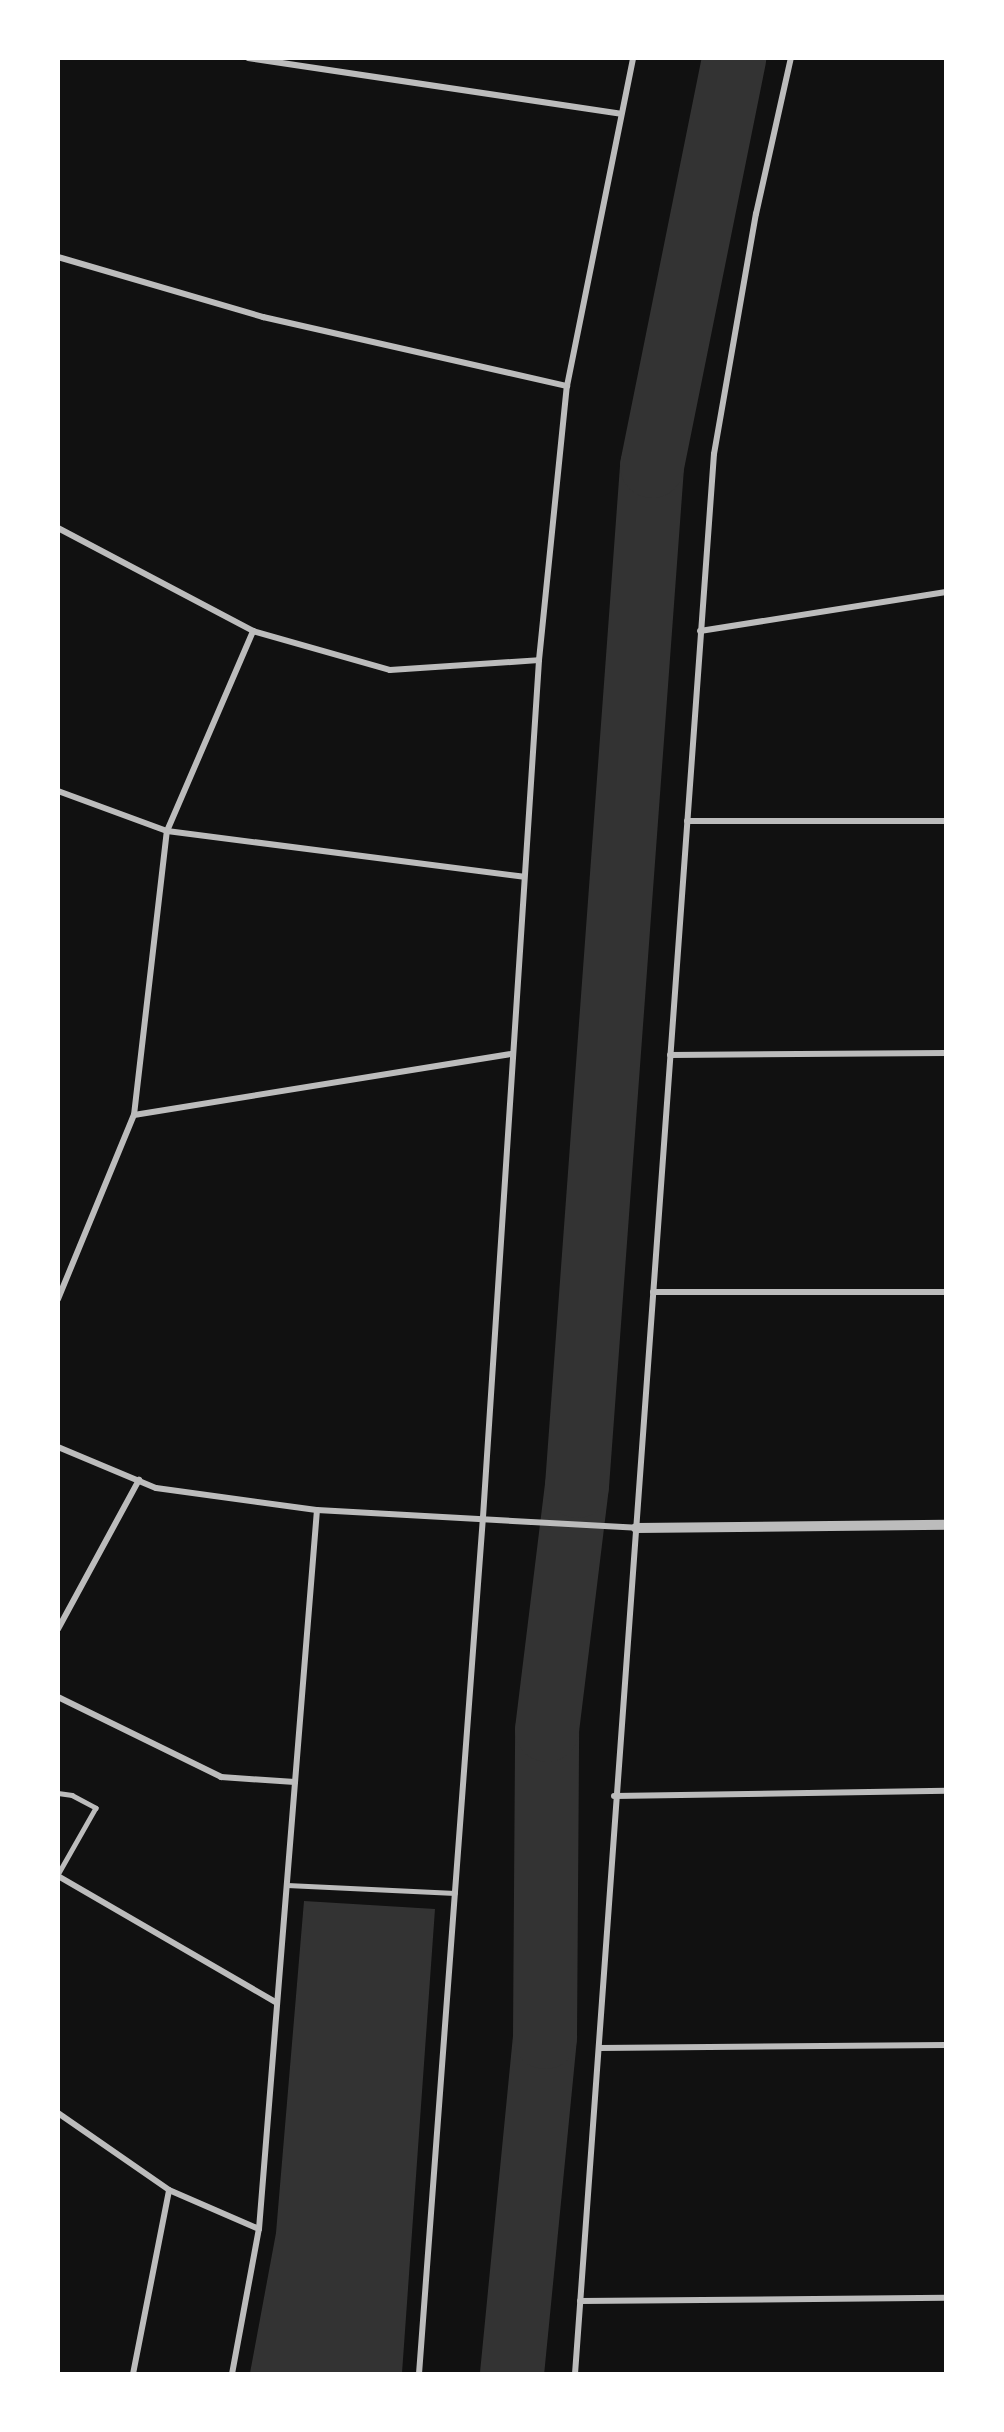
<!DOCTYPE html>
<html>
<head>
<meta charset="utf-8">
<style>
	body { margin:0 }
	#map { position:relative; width:1004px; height:2432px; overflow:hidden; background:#111; font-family:"Asap Condensed",sans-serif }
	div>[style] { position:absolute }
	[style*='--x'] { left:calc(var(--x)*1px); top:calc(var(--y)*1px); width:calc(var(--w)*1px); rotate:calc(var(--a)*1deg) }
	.water>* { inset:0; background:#333 }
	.river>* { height:64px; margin:-32px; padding:0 32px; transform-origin:32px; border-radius:32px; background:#333 }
	.service>* { height:4.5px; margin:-2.25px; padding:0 2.25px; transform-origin:2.25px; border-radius:2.25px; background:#bcbcbc }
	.minor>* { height:6px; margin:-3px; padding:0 3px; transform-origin:3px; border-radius:3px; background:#bcbcbc }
	.tertiary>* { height:10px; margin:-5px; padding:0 5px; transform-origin:5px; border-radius:5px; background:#bcbcbc }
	span { translate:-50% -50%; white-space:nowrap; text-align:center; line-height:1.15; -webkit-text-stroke:4.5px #fff; paint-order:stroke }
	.frame { position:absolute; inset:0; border:60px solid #fff; pointer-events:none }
</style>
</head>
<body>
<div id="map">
	<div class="water">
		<div style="clip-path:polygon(304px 1901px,435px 1909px,402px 2373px,250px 2373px,276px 2233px)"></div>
	</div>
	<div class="river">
		<div style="--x:512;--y:2374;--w:339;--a:-84.4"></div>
		<div style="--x:545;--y:2037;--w:307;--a:-89.6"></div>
		<div style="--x:547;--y:1730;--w:246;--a:-83"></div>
		<div style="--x:577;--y:1486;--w:1023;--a:-85.79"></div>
		<div style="--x:652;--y:466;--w:416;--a:-78.6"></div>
	</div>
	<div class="service">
		<div style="--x:58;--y:1793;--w:14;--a:8"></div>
		<div style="--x:72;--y:1795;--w:27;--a:28"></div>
		<div style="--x:96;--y:1808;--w:77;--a:119.6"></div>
		<div style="--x:287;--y:1885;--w:168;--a:2.7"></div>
	</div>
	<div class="minor">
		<div style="--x:248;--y:58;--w:377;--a:8.5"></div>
		<div style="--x:58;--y:257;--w:214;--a:16.3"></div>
		<div style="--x:263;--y:317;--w:312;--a:12.8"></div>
		<div style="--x:58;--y:528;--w:221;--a:27.8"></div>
		<div style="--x:253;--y:631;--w:142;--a:15.9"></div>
		<div style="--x:390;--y:670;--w:149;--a:-3.8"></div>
		<div style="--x:700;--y:631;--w:249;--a:-9"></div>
		<div style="--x:58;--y:791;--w:116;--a:20.2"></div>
		<div style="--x:167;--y:831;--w:360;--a:7.3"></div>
		<div style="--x:687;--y:821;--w:259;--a:0"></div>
		<div style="--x:670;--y:1055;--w:276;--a:-0.4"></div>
		<div style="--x:134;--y:1115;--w:383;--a:-9.2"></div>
		<div style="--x:653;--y:1292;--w:293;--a:0"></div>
		<div style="--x:58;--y:1299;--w:199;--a:-67.6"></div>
		<div style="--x:134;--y:1115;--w:286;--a:-83.4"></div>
		<div style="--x:167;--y:831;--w:218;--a:-66.7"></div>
		<div style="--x:58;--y:1447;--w:106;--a:22.7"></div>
		<div style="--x:156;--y:1488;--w:162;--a:7.8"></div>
		<div style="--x:317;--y:1510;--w:320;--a:3.2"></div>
		<div style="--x:58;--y:1629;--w:170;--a:-61.5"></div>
		<div style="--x:58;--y:1697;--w:182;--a:26.1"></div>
		<div style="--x:221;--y:1777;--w:74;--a:3.9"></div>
		<div style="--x:614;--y:1796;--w:332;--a:-0.9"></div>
		<div style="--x:58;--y:1876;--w:253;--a:30.1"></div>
		<div style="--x:599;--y:2048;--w:347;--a:-0.5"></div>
		<div style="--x:58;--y:2113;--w:135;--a:34.7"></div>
		<div style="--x:169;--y:2190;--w:98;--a:23.4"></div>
		<div style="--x:580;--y:2301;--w:366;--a:-0.5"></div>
		<div style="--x:133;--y:2374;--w:187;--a:-78.9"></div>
		<div style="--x:232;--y:2374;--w:147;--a:-79.5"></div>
		<div style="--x:259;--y:2229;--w:721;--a:-85.39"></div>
		<div style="--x:419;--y:2374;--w:859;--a:-85.73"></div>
		<div style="--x:483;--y:1517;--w:859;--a:-86.26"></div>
		<div style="--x:539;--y:660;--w:275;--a:-84.2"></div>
		<div style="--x:567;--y:386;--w:335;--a:-78.6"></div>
		<div style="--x:575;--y:2374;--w:1925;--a:-85.86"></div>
		<div style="--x:714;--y:454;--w:244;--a:-80.1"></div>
		<div style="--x:756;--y:214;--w:160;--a:-77.4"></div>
	</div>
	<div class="tertiary">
		<div style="--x:636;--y:1528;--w:310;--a:-0.6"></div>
	</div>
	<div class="frame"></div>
</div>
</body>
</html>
